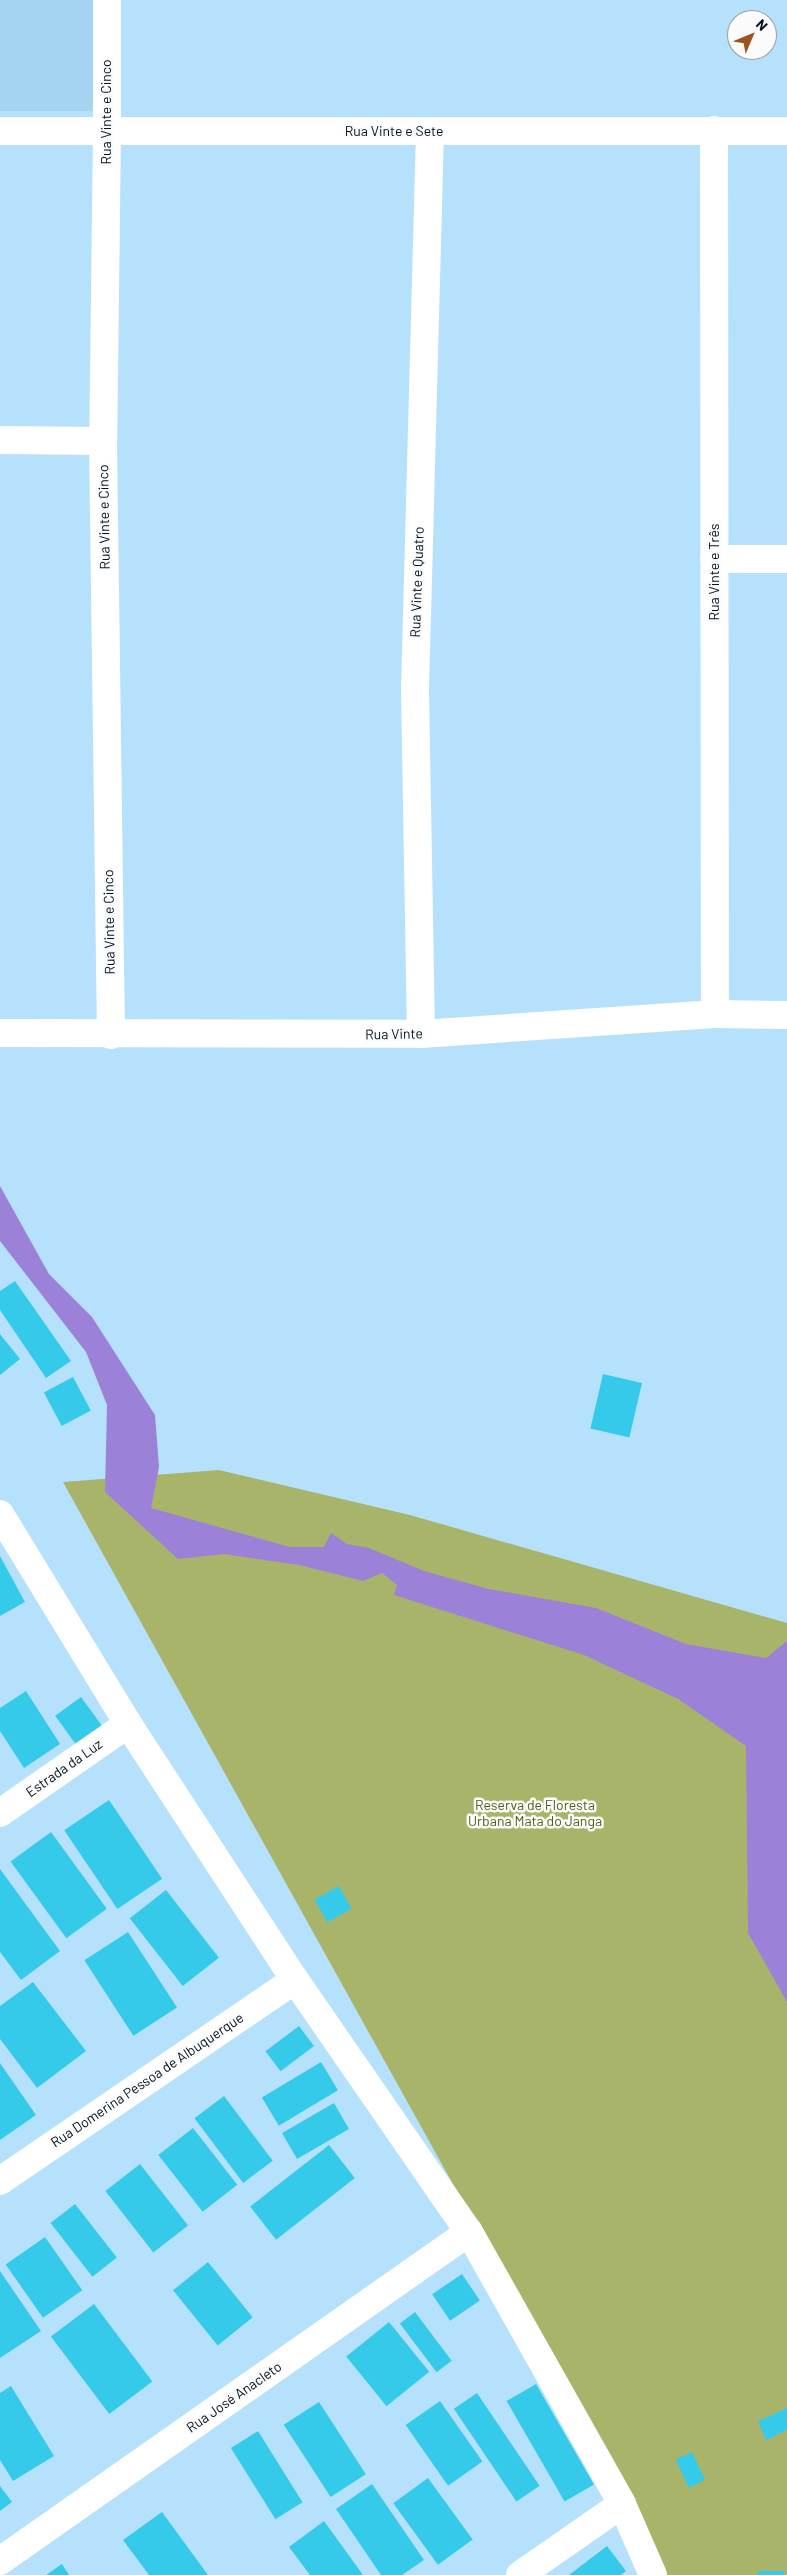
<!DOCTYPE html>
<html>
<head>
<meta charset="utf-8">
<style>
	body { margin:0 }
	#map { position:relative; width:787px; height:2575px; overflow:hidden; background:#b6e1fc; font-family:Barlow,sans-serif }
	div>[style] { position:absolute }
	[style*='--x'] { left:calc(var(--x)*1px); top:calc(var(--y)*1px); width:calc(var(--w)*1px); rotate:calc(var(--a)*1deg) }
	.built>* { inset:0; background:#a5d4f2; transform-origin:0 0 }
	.green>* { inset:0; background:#a9b46b }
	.water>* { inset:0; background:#9b82d8 }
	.building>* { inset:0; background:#36caea; transform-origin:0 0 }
	.minor>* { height:28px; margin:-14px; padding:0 14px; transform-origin:14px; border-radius:14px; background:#fff }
	.tertiary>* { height:28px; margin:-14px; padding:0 14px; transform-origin:14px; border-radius:14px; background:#fff }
	.secondary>* { height:28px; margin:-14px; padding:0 14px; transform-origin:14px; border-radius:14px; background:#fff }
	span { translate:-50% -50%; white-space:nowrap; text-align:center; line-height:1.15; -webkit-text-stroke:5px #fbfbfb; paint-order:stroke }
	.street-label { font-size:14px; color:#00121f }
	.park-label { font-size:14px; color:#555e15 }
	.north { position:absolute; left:727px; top:10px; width:50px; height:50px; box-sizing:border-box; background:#fbfbfb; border:1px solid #979ea3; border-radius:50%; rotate:45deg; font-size:14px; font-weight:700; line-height:20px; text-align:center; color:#00121f }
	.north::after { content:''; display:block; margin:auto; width:18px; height:22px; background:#975621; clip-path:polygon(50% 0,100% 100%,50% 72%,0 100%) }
</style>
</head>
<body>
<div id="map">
	<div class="built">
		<div style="left:0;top:0;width:109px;height:111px"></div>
	</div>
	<div class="green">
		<div style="clip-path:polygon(219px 1470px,410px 1515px,787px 1623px,787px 2575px,646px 2575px,629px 2501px,63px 1482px)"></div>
	</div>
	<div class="water">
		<div style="clip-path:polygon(0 1186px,49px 1274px,92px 1317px,155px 1415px,159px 1467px,151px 1508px,290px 1547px,324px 1547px,331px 1533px,347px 1544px,369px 1548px,424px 1571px,489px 1589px,596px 1608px,686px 1644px,766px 1658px,787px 1641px,787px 2002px,748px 1933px,746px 1746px,678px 1699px,584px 1655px,394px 1595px,397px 1585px,382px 1573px,363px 1581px,299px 1565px,224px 1554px,178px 1559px,105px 1492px,107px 1405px,86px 1352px,0 1241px)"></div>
	</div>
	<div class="building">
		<div style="clip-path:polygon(15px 1281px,71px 1361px,46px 1378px,0 1310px,0 1291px)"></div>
		<div style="clip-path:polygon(0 1334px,20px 1359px,0 1375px)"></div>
		<div style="left:603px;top:1374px;width:40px;height:56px;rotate:13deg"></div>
		<div style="left:73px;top:1377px;width:38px;height:33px;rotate:62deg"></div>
		<div style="clip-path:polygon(0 1556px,25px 1602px,0 1616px)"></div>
		<div style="clip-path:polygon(26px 1691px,60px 1744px,24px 1768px,0 1731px,0 1708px)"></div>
		<div style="left:81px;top:1697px;width:36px;height:32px;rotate:54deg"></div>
		<div style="left:109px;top:1800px;width:95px;height:54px;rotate:56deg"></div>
		<div style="left:51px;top:1832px;width:95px;height:50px;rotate:54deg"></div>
		<div style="clip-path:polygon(0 1869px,60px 1951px,21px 1980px,0 1952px)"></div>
		<div style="left:339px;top:1886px;width:26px;height:28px;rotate:61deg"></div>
		<div style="left:166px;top:1890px;width:86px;height:46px;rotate:52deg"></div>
		<div style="left:128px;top:1932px;width:90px;height:52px;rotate:57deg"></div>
		<div style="clip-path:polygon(33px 1982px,86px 2051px,37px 2088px,0 2039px,0 2006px)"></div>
		<div style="left:299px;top:2026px;width:25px;height:42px;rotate:53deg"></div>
		<div style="left:321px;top:2062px;width:33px;height:69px;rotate:59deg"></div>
		<div style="clip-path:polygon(0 2063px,36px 2115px,0 2140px)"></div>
		<div style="left:224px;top:2096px;width:81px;height:37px;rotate:53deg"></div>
		<div style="left:334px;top:2103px;width:30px;height:60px;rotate:60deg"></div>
		<div style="left:193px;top:2128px;width:72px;height:44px;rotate:52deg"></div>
		<div style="left:329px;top:2145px;width:42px;height:100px;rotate:52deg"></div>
		<div style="left:140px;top:2164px;width:78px;height:44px;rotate:52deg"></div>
		<div style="left:75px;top:2204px;width:68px;height:31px;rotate:52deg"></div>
		<div style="left:45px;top:2237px;width:65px;height:48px;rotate:55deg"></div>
		<div style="left:208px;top:2262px;width:71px;height:45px;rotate:51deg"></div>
		<div style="clip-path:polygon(0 2271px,41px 2331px,0 2358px)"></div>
		<div style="left:462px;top:2274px;width:32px;height:36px;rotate:56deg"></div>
		<div style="left:94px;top:2304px;width:97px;height:54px;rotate:53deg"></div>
		<div style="left:415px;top:2312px;width:61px;height:19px;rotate:53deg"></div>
		<div style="left:389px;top:2322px;width:64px;height:55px;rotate:51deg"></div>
		<div style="left:536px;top:2384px;width:116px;height:34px;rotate:60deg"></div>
		<div style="clip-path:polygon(11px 2386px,54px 2456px,13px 2481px,0 2460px,0 2393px)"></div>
		<div style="left:477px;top:2393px;width:112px;height:28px;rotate:56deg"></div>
		<div style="left:440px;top:2401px;width:74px;height:42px;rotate:55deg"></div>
		<div style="left:319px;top:2402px;width:86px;height:42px;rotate:57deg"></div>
		<div style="clip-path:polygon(787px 2408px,787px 2430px,766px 2440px,758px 2421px)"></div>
		<div style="left:258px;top:2431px;width:84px;height:32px;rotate:58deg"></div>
		<div style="left:692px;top:2452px;width:31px;height:18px;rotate:65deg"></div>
		<div style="left:428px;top:2478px;width:76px;height:43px;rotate:54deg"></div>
		<div style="clip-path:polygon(372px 2484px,424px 2560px,402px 2575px,381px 2575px,336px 2509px)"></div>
		<div style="clip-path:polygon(0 2486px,12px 2502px,0 2511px)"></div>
		<div style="clip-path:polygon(162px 2512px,208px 2575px,149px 2575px,123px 2540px)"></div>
		<div style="clip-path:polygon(324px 2521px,363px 2575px,310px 2575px,289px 2547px)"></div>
		<div style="clip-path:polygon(607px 2546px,626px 2571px,621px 2575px,569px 2575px)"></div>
		<div style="clip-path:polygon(62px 2564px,69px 2575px,46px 2575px)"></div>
		<div style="left:758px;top:2571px;width:26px;height:4px"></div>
	</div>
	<div class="minor">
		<div style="--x:107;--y:130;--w:311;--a:90.7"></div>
		<div style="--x:103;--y:441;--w:594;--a:89.23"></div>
		<div style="--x:714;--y:130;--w:884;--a:89.94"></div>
		<div style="--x:0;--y:440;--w:103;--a:0.6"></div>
		<div style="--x:714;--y:559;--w:73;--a:0"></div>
		<div style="--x:421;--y:1034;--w:345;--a:-91"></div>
		<div style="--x:415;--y:689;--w:558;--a:-88.46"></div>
		<div style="--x:128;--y:1724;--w:306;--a:56.9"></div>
		<div style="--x:295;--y:1980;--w:306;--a:55.4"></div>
		<div style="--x:469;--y:2232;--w:312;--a:60.6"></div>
		<div style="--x:622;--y:2504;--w:77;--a:66.4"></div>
		<div style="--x:0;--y:2181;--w:357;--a:-34.3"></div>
		<div style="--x:0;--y:2561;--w:573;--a:-35.05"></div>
		<div style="--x:520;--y:2575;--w:124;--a:-34.8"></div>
	</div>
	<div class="tertiary">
		<div style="--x:107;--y:0;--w:130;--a:90"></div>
		<div style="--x:0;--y:131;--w:787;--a:0"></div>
		<div style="--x:0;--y:1033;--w:421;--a:0.1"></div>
		<div style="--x:421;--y:1034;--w:295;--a:-3.9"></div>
		<div style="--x:715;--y:1014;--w:72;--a:0.8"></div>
	</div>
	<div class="secondary">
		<div style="--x:0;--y:1514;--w:246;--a:58.6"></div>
		<div style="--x:128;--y:1724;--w:156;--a:145.2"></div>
	</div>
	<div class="street-label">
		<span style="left:106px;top:112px;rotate:-90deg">Rua Vinte e Cinco</span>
		<span style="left:394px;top:131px">Rua Vinte e Sete</span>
		<span style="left:104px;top:517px;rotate:-91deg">Rua Vinte e Cinco</span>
		<span style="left:714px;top:572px;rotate:-90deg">Rua Vinte e Três</span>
		<span style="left:417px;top:582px;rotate:-88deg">Rua Vinte e Quatro</span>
		<span style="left:109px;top:922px;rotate:-91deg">Rua Vinte e Cinco</span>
		<span style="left:394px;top:1034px;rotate:-1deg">Rua Vinte</span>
		<span style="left:64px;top:1768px;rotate:-35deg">Estrada da Luz</span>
		<span style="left:147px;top:2080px;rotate:-34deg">Rua Domerina Pessoa de Albuquerque</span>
		<span style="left:234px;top:2397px;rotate:-35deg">Rua José Anacleto</span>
	</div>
	<div class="park-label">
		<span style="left:535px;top:1813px">Reserva de Floresta<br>Urbana Mata do Janga</span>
	</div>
	<div class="north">N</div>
</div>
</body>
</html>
